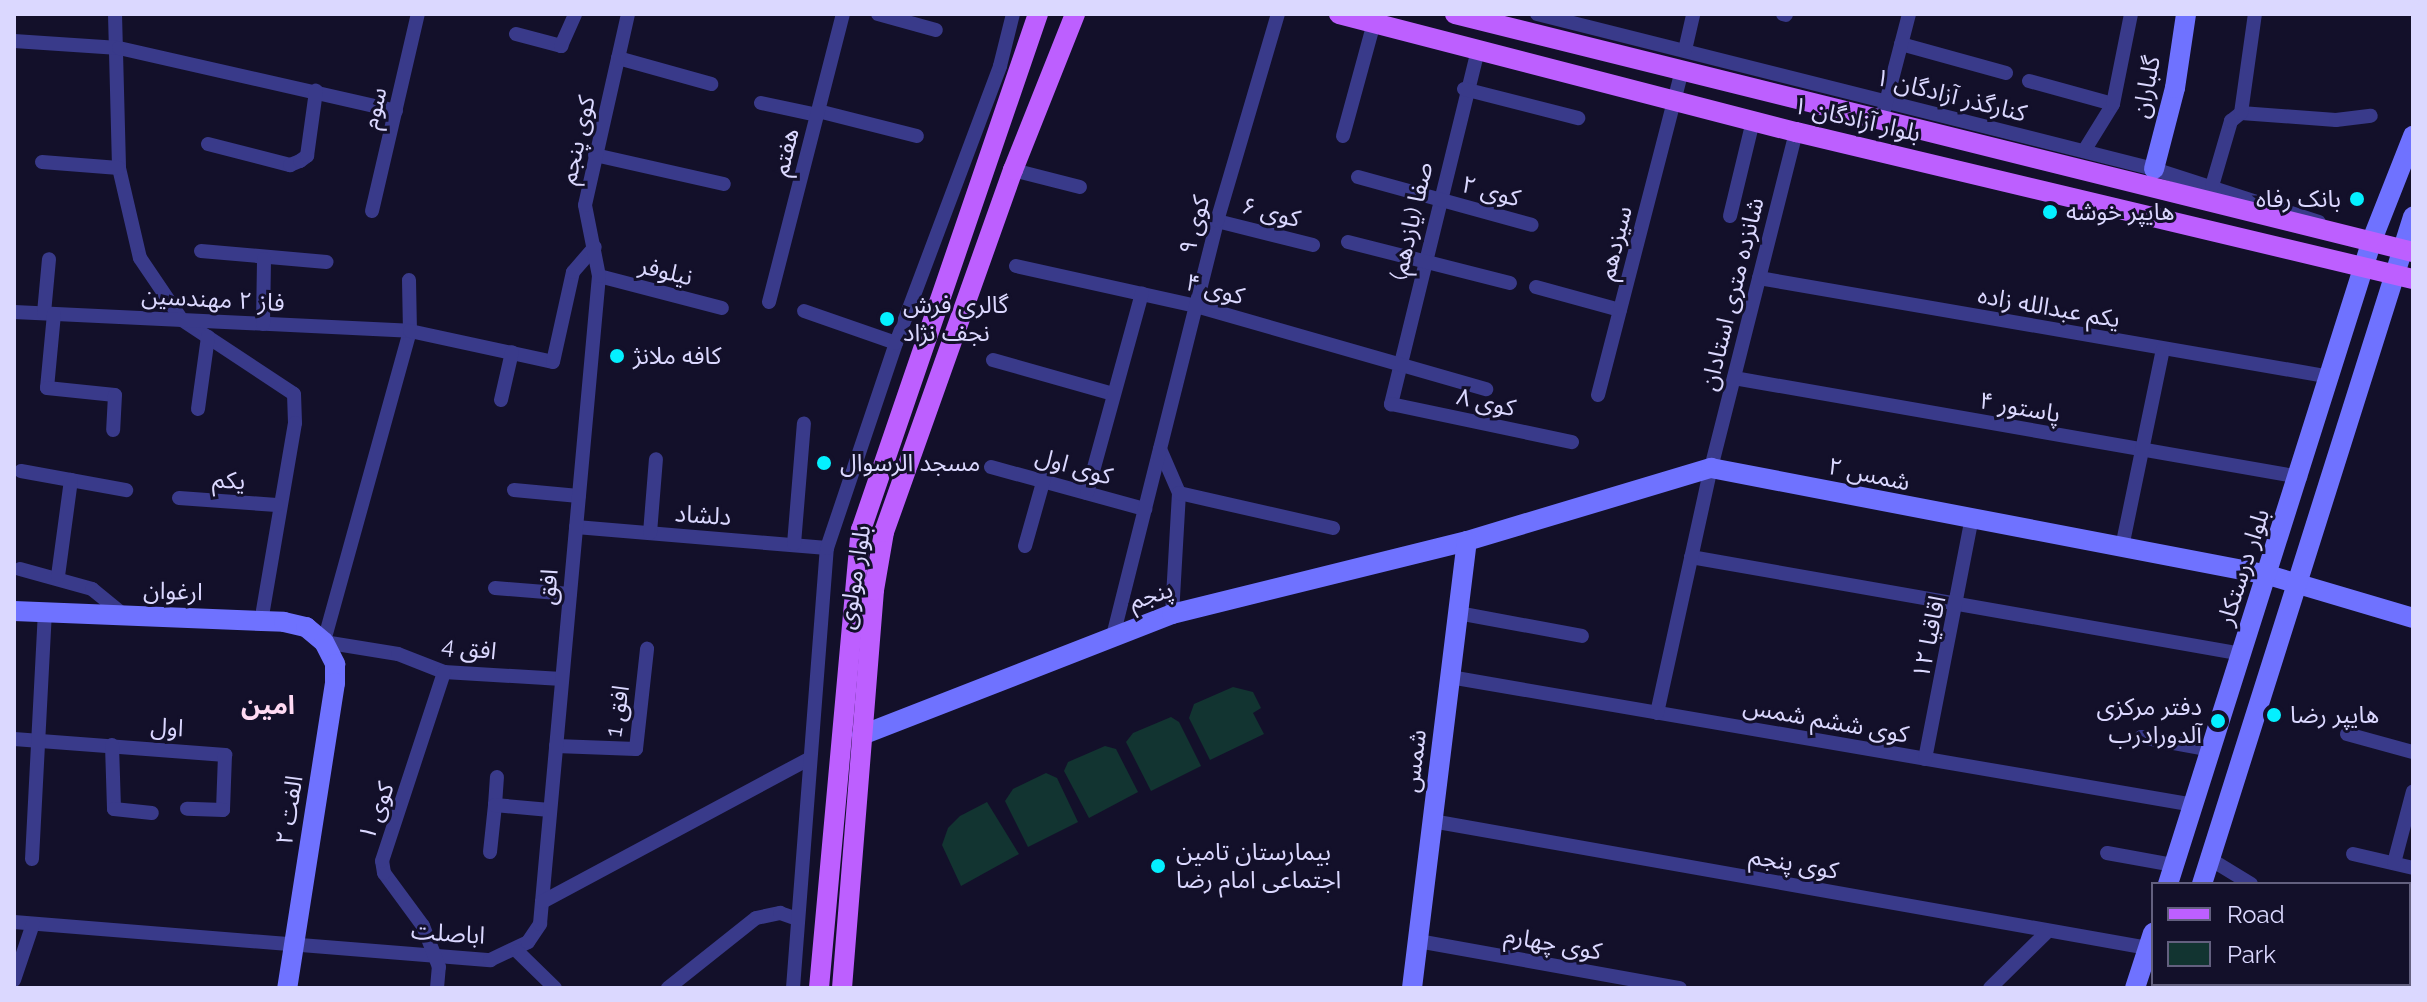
<!DOCTYPE html>
<html>
<head>
<meta charset="utf-8">
<style>
	body { margin:0 }
	#map { position:relative; width:2427px; height:1002px; overflow:hidden; background:#13102a; font-family:Raleway,"Noto Sans Arabic",sans-serif }
	div>[style] { position:absolute }
	[style*='--x'] { left:calc(var(--x)*1px); top:calc(var(--y)*1px); width:calc(var(--w)*1px); rotate:calc(var(--a)*1deg) }
	.green>* { inset:0; background:#123431 }
	.street>* { height:14px; margin:-7px; padding:0 7px; transform-origin:7px; border-radius:7px; background:#393a8a }
	.secondary>* { height:20px; margin:-10px; padding:0 10px; transform-origin:10px; border-radius:10px; background:#6f72ff }
	.primary>* { height:20px; margin:-10px; padding:0 10px; transform-origin:10px; border-radius:10px; background:#bd5fff }
	.dots>* { width:22px; height:22px; translate:-50% -50%; box-sizing:border-box; border:4px solid #13102a; border-radius:50% }
	span { translate:-50% -50%; white-space:nowrap; text-align:center; line-height:1.15; -webkit-text-stroke:6px #13102a; paint-order:stroke }
	.street-label { font-size:24px; color:#dbd8ff }
	.poi-label { font-size:24px; color:#dbd8ff }
	.right { translate:-100% -50%; text-align:right }
	.left { translate:0 -50%; text-align:left }
	.neighbourhood-label { font-size:26px; color:#ffdaf3; font-weight:700 }
	.frame { position:absolute; inset:0; border:16px solid #dbd8ff; pointer-events:none }
	.legend { position:absolute; left:2151px; top:882px; width:260px; height:104px; box-sizing:border-box; background:#13102a; border:2px solid #63607f; margin:0; padding:10px 14px; list-style:none; font-size:24px; color:#dbd8ff }
	.legend li { display:flex; align-items:center; gap:16px; height:40px }
	.legend b { width:40px; border:2px solid #63607f }
</style>
</head>
<body>
<div id="map">
	<div class="green">
		<div style="clip-path:polygon(1233px 687px,1253px 692px,1261px 708px,1253px 713px,1264px 734px,1210px 760px,1189px 718px,1194px 704px)"></div>
		<div style="clip-path:polygon(1171px 717px,1179px 722px,1201px 766px,1151px 791px,1126px 742px,1133px 733px)"></div>
		<div style="clip-path:polygon(1105px 746px,1116px 749px,1138px 792px,1089px 818px,1064px 771px,1068px 762px)"></div>
		<div style="clip-path:polygon(1046px 773px,1057px 778px,1078px 822px,1028px 847px,1005px 801px,1013px 789px)"></div>
		<div style="clip-path:polygon(987px 802px,1019px 854px,961px 886px,942px 845px,948px 828px,960px 816px)"></div>
	</div>
	<div class="street">
		<div style="--x:115;--y:14;--w:154;--a:88.5"></div>
		<div style="--x:119;--y:168;--w:92;--a:76.9"></div>
		<div style="--x:140;--y:258;--w:75;--a:55.9"></div>
		<div style="--x:182;--y:320;--w:134;--a:33.5"></div>
		<div style="--x:294;--y:394;--w:29;--a:88"></div>
		<div style="--x:295;--y:423;--w:201;--a:99.7"></div>
		<div style="--x:878;--y:14;--w:60;--a:15.4"></div>
		<div style="--x:1537;--y:14;--w:636;--a:14.1"></div>
		<div style="--x:2154;--y:169;--w:173;--a:17.8"></div>
		<div style="--x:1783;--y:14;--w:3;--a:18"></div>
		<div style="--x:516;--y:34;--w:47;--a:14.9"></div>
		<div style="--x:561;--y:46;--w:35;--a:-66"></div>
		<div style="--x:14;--y:41;--w:105;--a:3.8"></div>
		<div style="--x:119;--y:48;--w:284;--a:12.8"></div>
		<div style="--x:1901;--y:44;--w:109;--a:15.4"></div>
		<div style="--x:1478;--y:50;--w:365;--a:103.8"></div>
		<div style="--x:1391;--y:404;--w:185;--a:11.9"></div>
		<div style="--x:1685;--y:50;--w:37;--a:-77"></div>
		<div style="--x:618;--y:58;--w:97;--a:15.6"></div>
		<div style="--x:2029;--y:81;--w:87;--a:15.3"></div>
		<div style="--x:1464;--y:89;--w:118;--a:14.3"></div>
		<div style="--x:761;--y:103;--w:57;--a:12.1"></div>
		<div style="--x:1884;--y:110;--w:99;--a:-75.4"></div>
		<div style="--x:818;--y:111;--w:102;--a:14.2"></div>
		<div style="--x:2241;--y:113;--w:95;--a:4.2"></div>
		<div style="--x:2336;--y:120;--w:35;--a:-7"></div>
		<div style="--x:1343;--y:136;--w:117;--a:-74.7"></div>
		<div style="--x:208;--y:144;--w:85;--a:14.4"></div>
		<div style="--x:290;--y:165;--w:11;--a:-22"></div>
		<div style="--x:300;--y:161;--w:9;--a:-36"></div>
		<div style="--x:307;--y:156;--w:66;--a:-82.1"></div>
		<div style="--x:2084;--y:151;--w:55;--a:-58.3"></div>
		<div style="--x:2113;--y:104;--w:92;--a:-78.7"></div>
		<div style="--x:595;--y:155;--w:132;--a:12.7"></div>
		<div style="--x:42;--y:162;--w:77;--a:4.5"></div>
		<div style="--x:1013;--y:170;--w:69;--a:14.2"></div>
		<div style="--x:1358;--y:177;--w:180;--a:15.4"></div>
		<div style="--x:2212;--y:186;--w:68;--a:-73.7"></div>
		<div style="--x:2231;--y:121;--w:13;--a:-39"></div>
		<div style="--x:2241;--y:113;--w:100;--a:-82"></div>
		<div style="--x:372;--y:211;--w:202;--a:-76.9"></div>
		<div style="--x:1730;--y:216;--w:98;--a:-76.4"></div>
		<div style="--x:1217;--y:221;--w:99;--a:14"></div>
		<div style="--x:1348;--y:242;--w:167;--a:14.2"></div>
		<div style="--x:201;--y:251;--w:126;--a:5"></div>
		<div style="--x:1016;--y:266;--w:184;--a:12.5"></div>
		<div style="--x:1196;--y:306;--w:302;--a:16"></div>
		<div style="--x:599;--y:276;--w:127;--a:14.6"></div>
		<div style="--x:1759;--y:278;--w:581;--a:9.82"></div>
		<div style="--x:409;--y:280;--w:51;--a:88.9"></div>
		<div style="--x:410;--y:331;--w:323;--a:105.5"></div>
		<div style="--x:324;--y:642;--w:75;--a:9.2"></div>
		<div style="--x:398;--y:654;--w:49;--a:21.4"></div>
		<div style="--x:444;--y:672;--w:118;--a:3.4"></div>
		<div style="--x:1536;--y:287;--w:87;--a:15.3"></div>
		<div style="--x:769;--y:302;--w:297;--a:-75.6"></div>
		<div style="--x:804;--y:311;--w:97;--a:19.2"></div>
		<div style="--x:14;--y:312;--w:396;--a:2.7"></div>
		<div style="--x:410;--y:331;--w:146;--a:12.2"></div>
		<div style="--x:553;--y:362;--w:92;--a:-77.5"></div>
		<div style="--x:573;--y:272;--w:33;--a:-49"></div>
		<div style="--x:44;--y:313;--w:54;--a:-84.7"></div>
		<div style="--x:54;--y:314;--w:74;--a:95.4"></div>
		<div style="--x:47;--y:388;--w:68;--a:5.9"></div>
		<div style="--x:115;--y:395;--w:35;--a:93"></div>
		<div style="--x:263;--y:324;--w:65;--a:-89.1"></div>
		<div style="--x:993;--y:360;--w:125;--a:15.8"></div>
		<div style="--x:1734;--y:378;--w:575;--a:9.92"></div>
		<div style="--x:1598;--y:395;--w:336;--a:-75.5"></div>
		<div style="--x:501;--y:400;--w:49;--a:-77.1"></div>
		<div style="--x:198;--y:409;--w:73;--a:-82.1"></div>
		<div style="--x:1160;--y:449;--w:48;--a:66.6"></div>
		<div style="--x:1179;--y:493;--w:121;--a:93.3"></div>
		<div style="--x:991;--y:467;--w:160;--a:15.3"></div>
		<div style="--x:21;--y:471;--w:107;--a:10.3"></div>
		<div style="--x:514;--y:490;--w:65;--a:5.3"></div>
		<div style="--x:1087;--y:493;--w:207;--a:-74.6"></div>
		<div style="--x:1179;--y:493;--w:158;--a:12.8"></div>
		<div style="--x:179;--y:498;--w:98;--a:4.1"></div>
		<div style="--x:576;--y:527;--w:252;--a:4.8"></div>
		<div style="--x:650;--y:533;--w:74;--a:-85.4"></div>
		<div style="--x:794;--y:544;--w:121;--a:-85.3"></div>
		<div style="--x:1025;--y:546;--w:70;--a:-74.2"></div>
		<div style="--x:2122;--y:547;--w:202;--a:-78.3"></div>
		<div style="--x:1691;--y:557;--w:559;--a:9.98"></div>
		<div style="--x:20;--y:569;--w:75;--a:15.5"></div>
		<div style="--x:92;--y:589;--w:41;--a:39.1"></div>
		<div style="--x:58;--y:576;--w:97;--a:-82.3"></div>
		<div style="--x:495;--y:588;--w:75;--a:4.6"></div>
		<div style="--x:1458;--y:613;--w:126;--a:10.5"></div>
		<div style="--x:1113;--y:636;--w:428;--a:-75.9"></div>
		<div style="--x:1217;--y:221;--w:216;--a:-73.6"></div>
		<div style="--x:1450;--y:677;--w:755;--a:9.76"></div>
		<div style="--x:1657;--y:713;--w:251;--a:-77.6"></div>
		<div style="--x:1711;--y:468;--w:347;--a:-75.8"></div>
		<div style="--x:2347;--y:734;--w:68;--a:15.3"></div>
		<div style="--x:2141;--y:737;--w:71;--a:10.5"></div>
		<div style="--x:14;--y:739;--w:212;--a:4.3"></div>
		<div style="--x:225;--y:755;--w:55;--a:92.1"></div>
		<div style="--x:223;--y:810;--w:36;--a:-178"></div>
		<div style="--x:112;--y:745;--w:64;--a:88.2"></div>
		<div style="--x:114;--y:809;--w:38;--a:6"></div>
		<div style="--x:556;--y:746;--w:80;--a:2.1"></div>
		<div style="--x:636;--y:749;--w:101;--a:-83.7"></div>
		<div style="--x:1925;--y:759;--w:241;--a:-79"></div>
		<div style="--x:495;--y:805;--w:28;--a:-86"></div>
		<div style="--x:1432;--y:821;--w:727;--a:10.06"></div>
		<div style="--x:490;--y:852;--w:47;--a:-83.9"></div>
		<div style="--x:495;--y:805;--w:55;--a:5.2"></div>
		<div style="--x:2107;--y:853;--w:68;--a:10.2"></div>
		<div style="--x:2353;--y:854;--w:62;--a:13.1"></div>
		<div style="--x:32;--y:859;--w:247;--a:-87"></div>
		<div style="--x:2210;--y:859;--w:48;--a:31.4"></div>
		<div style="--x:2394;--y:863;--w:74;--a:-75.2"></div>
		<div style="--x:542;--y:902;--w:629;--a:-84.8"></div>
		<div style="--x:599;--y:276;--w:72;--a:-101.2"></div>
		<div style="--x:585;--y:205;--w:196;--a:-77.3"></div>
		<div style="--x:14;--y:922;--w:478;--a:4.6"></div>
		<div style="--x:490;--y:960;--w:42;--a:-25.3"></div>
		<div style="--x:528;--y:942;--w:22;--a:-56"></div>
		<div style="--x:540;--y:924;--w:22;--a:-85"></div>
		<div style="--x:542;--y:902;--w:303;--a:-28.2"></div>
		<div style="--x:1418;--y:941;--w:266;--a:10.2"></div>
		<div style="--x:517;--y:951;--w:53;--a:44.2"></div>
		<div style="--x:14;--y:980;--w:59;--a:-71.3"></div>
		<div style="--x:2409;--y:980;--w:5;--a:37"></div>
		<div style="--x:2238;--y:984;--w:5;--a:53"></div>
		<div style="--x:437;--y:988;--w:21;--a:-85"></div>
		<div style="--x:439;--y:967;--w:44;--a:-111.3"></div>
		<div style="--x:423;--y:926;--w:66;--a:-126.3"></div>
		<div style="--x:384;--y:873;--w:12;--a:-99"></div>
		<div style="--x:382;--y:861;--w:199;--a:-71.8"></div>
		<div style="--x:668;--y:988;--w:112;--a:-38.5"></div>
		<div style="--x:756;--y:918;--w:25;--a:-12"></div>
		<div style="--x:780;--y:913;--w:18;--a:19"></div>
		<div style="--x:793;--y:988;--w:441;--a:-85.6"></div>
		<div style="--x:827;--y:548;--w:216;--a:-71.4"></div>
		<div style="--x:896;--y:343;--w:296;--a:-69.4"></div>
		<div style="--x:1000;--y:66;--w:54;--a:-76"></div>
		<div style="--x:1990;--y:988;--w:81;--a:-44.5"></div>
	</div>
	<div class="secondary">
		<div style="--x:2154;--y:169;--w:84;--a:-75.5"></div>
		<div style="--x:2175;--y:88;--w:75;--a:-81.5"></div>
		<div style="--x:14;--y:611;--w:270;--a:2.3"></div>
		<div style="--x:284;--y:622;--w:23;--a:13"></div>
		<div style="--x:306;--y:627;--w:23;--a:40"></div>
		<div style="--x:324;--y:642;--w:25;--a:63"></div>
		<div style="--x:335;--y:664;--w:19;--a:90"></div>
		<div style="--x:335;--y:683;--w:309;--a:98.9"></div>
		<div style="--x:862;--y:735;--w:333;--a:-21.3"></div>
		<div style="--x:1172;--y:614;--w:304;--a:-13.9"></div>
		<div style="--x:1467;--y:541;--w:255;--a:-16.7"></div>
		<div style="--x:1711;--y:468;--w:567;--a:10.87"></div>
		<div style="--x:2268;--y:575;--w:151;--a:16.5"></div>
		<div style="--x:2168;--y:884;--w:676;--a:-72.42"></div>
		<div style="--x:2372;--y:240;--w:112;--a:-68.5"></div>
		<div style="--x:2202;--y:884;--w:700;--a:-72.45"></div>
		<div style="--x:1412;--y:988;--w:450;--a:-83"></div>
		<div style="--x:2135;--y:988;--w:58;--a:-71.9"></div>
		<div style="--x:2170;--y:988;--w:4;--a:-76"></div>
	</div>
	<div class="primary">
		<div style="--x:1339;--y:14;--w:472;--a:14.5"></div>
		<div style="--x:1796;--y:132;--w:634;--a:13.4"></div>
		<div style="--x:1455;--y:14;--w:987;--a:13.95"></div>
		<div style="--x:819;--y:988;--w:460;--a:-84.8"></div>
		<div style="--x:861;--y:530;--w:546;--a:-71.07"></div>
		<div style="--x:842;--y:988;--w:399;--a:-85.4"></div>
		<div style="--x:874;--y:590;--w:59;--a:-80.2"></div>
		<div style="--x:884;--y:532;--w:384;--a:-70.4"></div>
		<div style="--x:1013;--y:170;--w:168;--a:-68.3"></div>
	</div>
	<div class="dots">
		<div style="left:2357px;top:199px;background:#04f0ff"></div>
		<div style="left:2050px;top:212px;background:#04f0ff"></div>
		<div style="left:887px;top:319px;background:#04f0ff"></div>
		<div style="left:617px;top:356px;background:#04f0ff"></div>
		<div style="left:824px;top:463px;background:#04f0ff"></div>
		<div style="left:2274px;top:715px;background:#04f0ff"></div>
		<div style="left:2218px;top:721px;background:#04f0ff"></div>
		<div style="left:1158px;top:866px;background:#04f0ff"></div>
	</div>
	<div class="street-label">
		<span style="left:2146px;top:87px;rotate:-79deg">گلباران</span>
		<span style="left:1951px;top:95px;rotate:14deg">کنارگذر آزادگان ۱</span>
		<span style="left:374px;top:108px;rotate:-77deg">سوم</span>
		<span style="left:1857px;top:119px;rotate:13deg">بلوار آزادگان ۱</span>
		<span style="left:577px;top:140px;rotate:-77deg">کوی پنجم</span>
		<span style="left:785px;top:152px;rotate:-76deg">هفتم</span>
		<span style="left:1491px;top:191px;rotate:15deg">کوی ۲</span>
		<span style="left:1271px;top:212px;rotate:14deg">کوی ۶</span>
		<span style="left:1411px;top:221px;rotate:-77deg">صفا (یازدهم)</span>
		<span style="left:1194px;top:225px;rotate:-75deg">کوی ۹</span>
		<span style="left:1615px;top:243px;rotate:-76deg">سیزدهم</span>
		<span style="left:666px;top:271px;rotate:14deg">نیلوفر</span>
		<span style="left:1215px;top:289px;rotate:15deg">کوی ۴</span>
		<span style="left:1732px;top:294px;rotate:-76deg">شانزده متری استادان</span>
		<span style="left:213px;top:299px;rotate:3deg">فاز ۲ مهندسین</span>
		<span style="left:2049px;top:307px;rotate:10deg">یکم عبدالله زاده</span>
		<span style="left:1486px;top:402px;rotate:12deg">کوی ۸</span>
		<span style="left:2020px;top:407px;rotate:10deg">پاستور ۴</span>
		<span style="left:1074px;top:466px;rotate:16deg">کوی اول</span>
		<span style="left:1869px;top:474px;rotate:12deg">شمس ۲</span>
		<span style="left:229px;top:480px;rotate:4deg">یکم</span>
		<span style="left:703px;top:515px;rotate:4deg">دلشاد</span>
		<span style="left:2243px;top:567px;rotate:-72deg">بلوار درستکار</span>
		<span style="left:854px;top:577px;rotate:-81deg">بلوار مولوی</span>
		<span style="left:548px;top:587px;rotate:-85deg">افق</span>
		<span style="left:173px;top:591px;rotate:2deg">ارغوان</span>
		<span style="left:1151px;top:595px;rotate:-18deg">پنجم</span>
		<span style="left:1929px;top:637px;rotate:-78deg">اقاقیا ۱۲</span>
		<span style="left:469px;top:648px;rotate:7deg">افق 4</span>
		<span style="left:617px;top:711px;rotate:-81deg">افق 1</span>
		<span style="left:1826px;top:720px;rotate:10deg">کوی ششم شمس</span>
		<span style="left:167px;top:727px;rotate:4deg">اول</span>
		<span style="left:1414px;top:761px;rotate:-83deg">شمس</span>
		<span style="left:289px;top:810px;rotate:-81deg">الفت ۲</span>
		<span style="left:376px;top:811px;rotate:-69deg">کوی ۱</span>
		<span style="left:1794px;top:863px;rotate:10deg">کوی پنجم</span>
		<span style="left:448px;top:933px;rotate:4deg">اباصلت</span>
		<span style="left:1553px;top:943px;rotate:10deg">کوی چهارم</span>
	</div>
	<div class="poi-label">
		<span class="right" style="left:2341px;top:199px">بانک رفاه</span>
		<span class="left" style="left:2066px;top:212px">هایپر خوشه</span>
		<span class="left" style="left:903px;top:319px">گالری فرش<br>نجف نژاد</span>
		<span class="left" style="left:633px;top:356px">کافه ملانژ</span>
		<span class="left" style="left:840px;top:463px">مسجد الرسوال</span>
		<span class="right" style="left:2202px;top:721px">دفتر مرکزی<br>آلدورادرب</span>
		<span class="left" style="left:2290px;top:715px">هایپر رضا</span>
		<span class="left" style="left:1176px;top:866px">بیمارستان تامین<br>اجتماعی امام رضا</span>
	</div>
	<div class="neighbourhood-label">
		<span style="left:268px;top:706px">امین</span>
	</div>
	<div class="frame"></div>
	<ul class="legend">
	<li><b style="height:10px;background:#bd5fff"></b>Road</li>
	<li><b style="height:22px;background:#123431"></b>Park</li>
	</ul>
</div>
</body>
</html>
